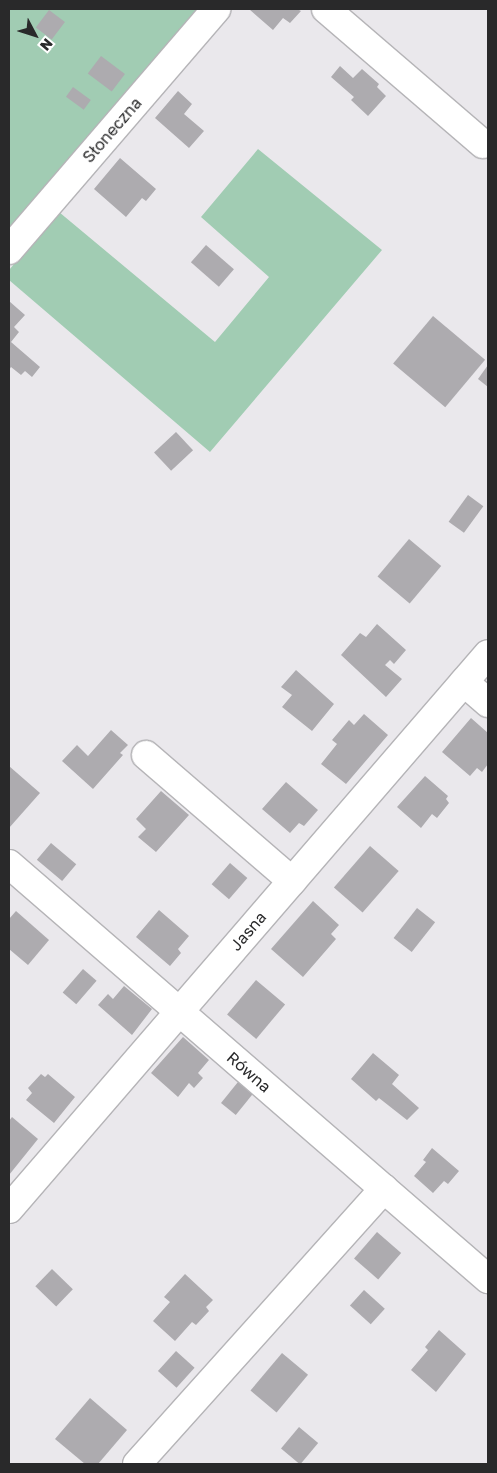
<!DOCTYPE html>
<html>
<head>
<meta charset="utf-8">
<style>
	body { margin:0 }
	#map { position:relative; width:497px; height:1473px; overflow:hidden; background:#eae8ec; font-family:"Golos Text",sans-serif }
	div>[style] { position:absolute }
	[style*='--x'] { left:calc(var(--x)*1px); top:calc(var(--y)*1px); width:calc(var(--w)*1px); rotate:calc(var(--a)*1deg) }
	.green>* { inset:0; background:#a1ccb3 }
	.building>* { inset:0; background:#adabaf; transform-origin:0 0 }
	.roads { filter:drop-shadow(1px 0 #b5b4b7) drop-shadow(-1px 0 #b5b4b7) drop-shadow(0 1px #b5b4b7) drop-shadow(0 -1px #b5b4b7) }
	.minor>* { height:28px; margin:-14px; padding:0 14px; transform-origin:14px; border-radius:14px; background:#fff }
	span { translate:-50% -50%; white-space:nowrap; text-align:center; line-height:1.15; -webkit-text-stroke:4px #fff; paint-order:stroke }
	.street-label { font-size:16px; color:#29292a }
	.frame { position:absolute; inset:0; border:10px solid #29292a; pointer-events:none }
	.north { position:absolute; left:10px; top:10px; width:50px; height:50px; -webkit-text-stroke:4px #fff; paint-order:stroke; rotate:130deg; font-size:14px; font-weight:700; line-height:20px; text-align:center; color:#29292a }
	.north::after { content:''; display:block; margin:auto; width:18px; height:22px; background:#29292a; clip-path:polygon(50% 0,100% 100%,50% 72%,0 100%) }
</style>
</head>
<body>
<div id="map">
	<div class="green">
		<div style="clip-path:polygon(9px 9px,200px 9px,9px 230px)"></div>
		<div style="clip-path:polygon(258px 149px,382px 250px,210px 452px,9px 280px,9px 270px,59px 212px,215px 342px,269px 277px,201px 217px)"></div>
	</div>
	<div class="building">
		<div style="clip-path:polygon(249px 9px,297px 9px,301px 11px,290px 23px,283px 18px,273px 30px)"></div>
		<div style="left:49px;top:10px;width:20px;height:22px;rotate:37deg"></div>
		<div style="left:101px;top:56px;width:30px;height:22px;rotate:37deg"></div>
		<div style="clip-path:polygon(340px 66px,353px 78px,362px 69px,379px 84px,377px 87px,386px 96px,368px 116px,351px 100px,354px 97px,331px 77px)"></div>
		<div style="left:73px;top:87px;width:22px;height:12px;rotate:36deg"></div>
		<div style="clip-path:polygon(178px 91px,192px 104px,184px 114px,204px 131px,189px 148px,155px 118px)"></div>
		<div style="clip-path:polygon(120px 158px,156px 189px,146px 201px,142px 198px,126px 217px,94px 189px)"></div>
		<div style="left:206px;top:245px;width:37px;height:23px;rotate:41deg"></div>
		<div style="clip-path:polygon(9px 301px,25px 315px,14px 327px,19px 332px,11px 342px,40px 367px,32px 377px,25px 371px,21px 375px,11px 367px,9px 370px)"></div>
		<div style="left:433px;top:316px;width:68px;height:62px;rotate:40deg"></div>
		<div style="clip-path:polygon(488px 365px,488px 387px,478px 379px)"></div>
		<div style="left:176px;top:432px;width:25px;height:30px;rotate:47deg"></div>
		<div style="left:468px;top:495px;width:19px;height:33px;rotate:36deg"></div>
		<div style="left:409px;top:539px;width:42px;height:49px;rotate:40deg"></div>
		<div style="clip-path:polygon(377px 624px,406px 650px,394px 664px,390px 660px,385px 665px,402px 679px,386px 697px,341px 655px,360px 633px,366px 637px)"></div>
		<div style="clip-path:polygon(296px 670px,334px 704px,312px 731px,282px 707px,292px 695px,281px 687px)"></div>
		<div style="clip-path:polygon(364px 714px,388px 735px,346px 784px,321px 764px,337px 744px,332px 740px,349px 720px,354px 725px)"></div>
		<div style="clip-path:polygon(471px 718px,488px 733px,488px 764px,482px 772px,477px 768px,470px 776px,442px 752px)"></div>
		<div style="clip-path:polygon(111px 730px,128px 745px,120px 753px,123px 755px,93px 789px,62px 761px,77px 745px,88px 756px)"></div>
		<div style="clip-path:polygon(9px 766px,40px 793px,9px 828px)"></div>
		<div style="clip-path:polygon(425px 776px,448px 796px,446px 799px,449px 803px,437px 818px,432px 814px,421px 828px,397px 807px)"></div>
		<div style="clip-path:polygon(286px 782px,318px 810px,304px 826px,299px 823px,290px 833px,262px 809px)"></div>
		<div style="clip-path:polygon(161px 791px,189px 815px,156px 852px,138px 837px,146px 829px,136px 819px)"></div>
		<div style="left:51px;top:843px;width:33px;height:22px;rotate:40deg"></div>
		<div style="left:370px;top:846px;width:38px;height:55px;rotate:41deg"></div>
		<div style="left:230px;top:863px;width:23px;height:28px;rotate:41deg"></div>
		<div style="clip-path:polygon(313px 901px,339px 925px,331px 934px,336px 939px,303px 977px,271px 949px)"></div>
		<div style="left:417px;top:908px;width:23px;height:38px;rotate:38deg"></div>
		<div style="clip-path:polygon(159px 910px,189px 936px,178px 949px,181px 953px,170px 966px,136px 937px)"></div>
		<div style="clip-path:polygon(16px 911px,49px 940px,28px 965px,9px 949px,9px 919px)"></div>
		<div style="left:83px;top:969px;width:18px;height:31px;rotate:41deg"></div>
		<div style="left:256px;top:980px;width:38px;height:45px;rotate:40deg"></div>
		<div style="clip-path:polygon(124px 986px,152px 1009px,132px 1035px,98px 1005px,108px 994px,113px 999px)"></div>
		<div style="clip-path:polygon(183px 1037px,209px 1060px,198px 1073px,203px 1078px,194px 1088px,189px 1083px,178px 1097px,151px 1073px)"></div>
		<div style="clip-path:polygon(373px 1053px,399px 1075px,392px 1084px,419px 1108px,407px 1120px,379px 1098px,376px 1101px,351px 1079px)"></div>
		<div style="clip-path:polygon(41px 1074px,45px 1077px,48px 1074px,75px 1097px,54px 1123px,26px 1100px,32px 1093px,28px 1088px)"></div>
		<div style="left:238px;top:1082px;width:19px;height:27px;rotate:39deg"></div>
		<div style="clip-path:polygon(12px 1117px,38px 1139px,9px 1175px,9px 1121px)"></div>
		<div style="clip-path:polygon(432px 1148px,459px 1171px,448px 1184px,444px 1181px,433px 1193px,414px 1176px,426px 1162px,423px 1160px)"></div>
		<div style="left:377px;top:1232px;width:32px;height:35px;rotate:41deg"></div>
		<div style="left:52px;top:1269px;width:29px;height:24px;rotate:44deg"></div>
		<div style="clip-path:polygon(185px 1274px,213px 1300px,206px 1307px,209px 1311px,196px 1325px,192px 1322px,175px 1341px,153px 1321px,170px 1302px,164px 1297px)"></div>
		<div style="left:364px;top:1290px;width:28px;height:21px;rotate:42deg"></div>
		<div style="clip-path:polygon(439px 1330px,466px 1354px,436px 1392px,411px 1370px,428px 1350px,425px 1347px)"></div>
		<div style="left:176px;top:1351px;width:25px;height:27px;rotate:42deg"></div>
		<div style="left:282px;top:1353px;width:34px;height:49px;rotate:40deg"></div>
		<div style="clip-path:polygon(90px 1398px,127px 1430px,98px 1464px,85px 1464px,55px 1439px)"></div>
		<div style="left:299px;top:1427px;width:25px;height:28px;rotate:40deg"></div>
	</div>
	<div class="roads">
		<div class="minor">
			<div style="--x:326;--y:9;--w:207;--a:40.7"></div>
			<div style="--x:9;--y:250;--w:318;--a:-49.3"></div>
			<div style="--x:464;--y:682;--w:32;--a:41"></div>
			<div style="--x:146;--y:755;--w:193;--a:40.8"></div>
			<div style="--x:9;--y:864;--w:634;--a:40.91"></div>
			<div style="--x:9;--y:1209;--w:733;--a:-49.2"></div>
			<div style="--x:137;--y:1464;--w:370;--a:-48.1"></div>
		</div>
	</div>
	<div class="street-label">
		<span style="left:112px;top:130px;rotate:-49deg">Słoneczna</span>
		<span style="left:248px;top:931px;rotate:-49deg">Jasna</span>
		<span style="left:249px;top:1072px;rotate:41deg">Równa</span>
	</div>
	<div class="frame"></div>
	<div class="north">N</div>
</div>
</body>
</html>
